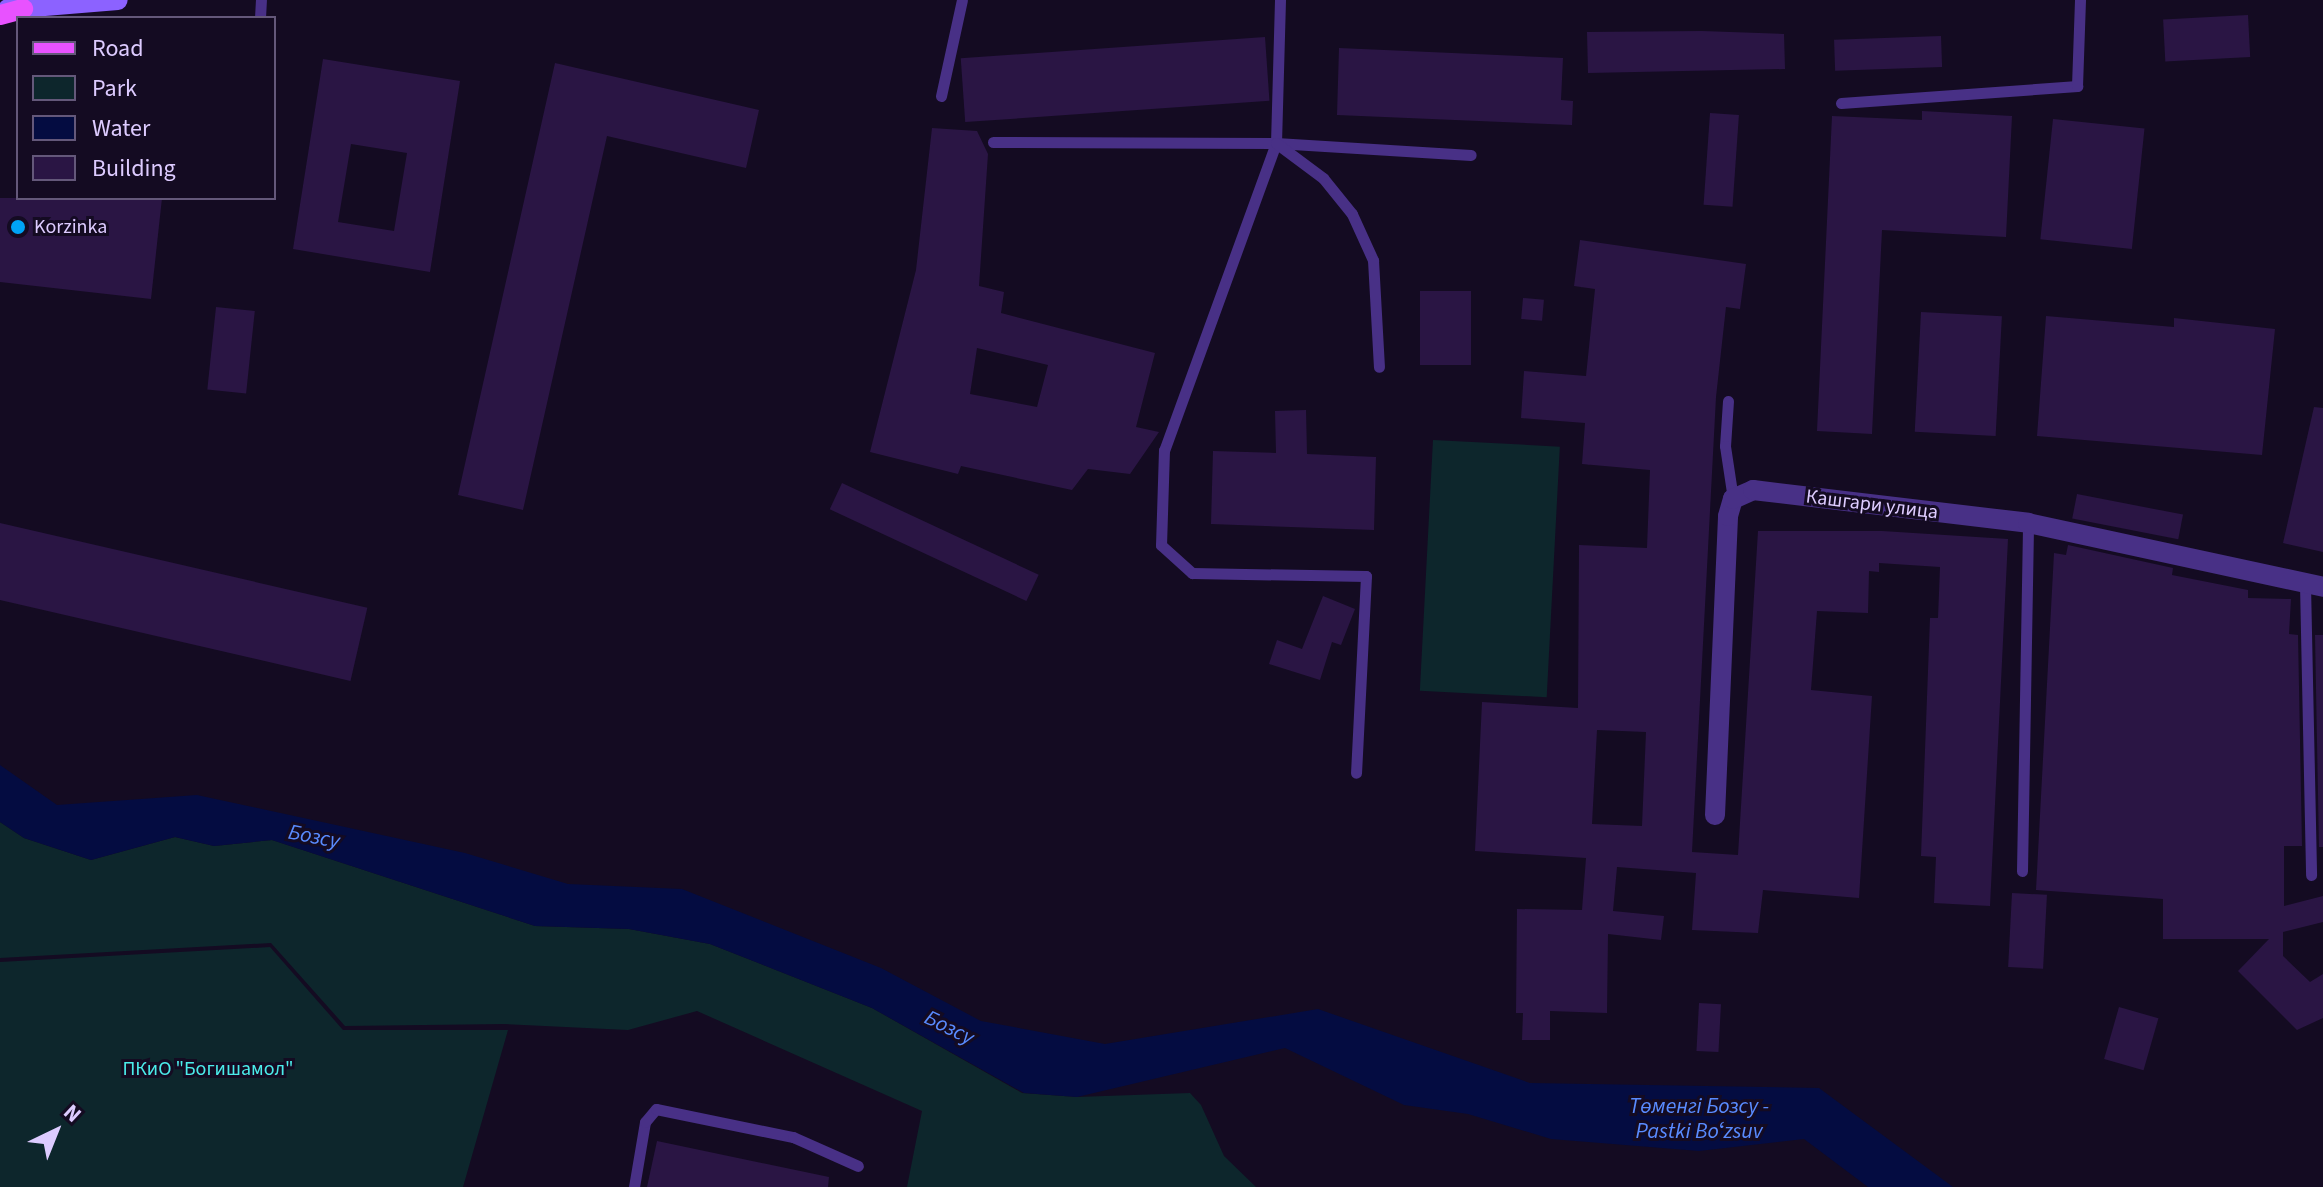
<!DOCTYPE html>
<html>
<head>
<meta charset="utf-8">
<style>
	body { margin:0 }
	#map { position:relative; width:2323px; height:1187px; overflow:hidden; background:#140b22; font-family:"Source Sans 3",sans-serif }
	div>[style] { position:absolute }
	[style*='--x'] { left:calc(var(--x)*1px); top:calc(var(--y)*1px); width:calc(var(--w)*1px); rotate:calc(var(--a)*1deg) }
	.green>* { inset:0; background:#0d262c; transform-origin:0 0 }
	.water>* { inset:0; background:#040c41 }
	.building>* { inset:0; background:#2a1544; transform-origin:0 0 }
	.lane>* { height:11px; margin:-5.5px; padding:0 5.5px; transform-origin:5.5px; border-radius:5.5px; background:#483086 }
	.street>* { height:20px; margin:-10px; padding:0 10px; transform-origin:10px; border-radius:10px; background:#483086 }
	.secondary>* { height:20px; margin:-10px; padding:0 10px; transform-origin:10px; border-radius:10px; background:#8c62ff }
	.primary>* { height:20px; margin:-10px; padding:0 10px; transform-origin:10px; border-radius:10px; background:#e852ff }
	.dots>* { width:22px; height:22px; translate:-50% -50%; box-sizing:border-box; border:4px solid #140b22; border-radius:50% }
	span { translate:-50% -50%; white-space:nowrap; text-align:center; line-height:1.15; -webkit-text-stroke:6px #140b22; paint-order:stroke }
	.poi-label { font-size:20px; color:#ddcbff }
	.left { translate:0 -50%; text-align:left }
	.street-label { font-size:20px; color:#ddcbff }
	.park-label { font-size:20px; color:#4becea }
	.water-label { font-size:22px; color:#598bff; font-style:italic }
	.legend { position:absolute; left:16px; top:16px; width:260px; height:184px; box-sizing:border-box; background:#140b22; border:2px solid #64587a; margin:0; padding:10px 14px; list-style:none; font-size:24px; color:#ddcbff }
	.legend li { display:flex; align-items:center; gap:16px; height:40px }
	.legend b { width:40px; border:2px solid #64587a }
	.north { position:absolute; left:16px; top:1091px; width:80px; height:80px; -webkit-text-stroke:6px #140b22; paint-order:stroke; rotate:43deg; font-size:22px; font-weight:700; line-height:32px; text-align:center; color:#ddcbff }
	.north::after { content:''; display:block; margin:auto; width:28px; height:36px; background:#ddcbff; clip-path:polygon(50% 0,100% 100%,50% 72%,0 100%) }
</style>
</head>
<body>
<div id="map">
	<div class="green">
		<div style="left:1433px;top:440px;width:127px;height:251px;rotate:3deg"></div>
		<div style="clip-path:polygon(0 822px,24px 838px,91px 860px,175px 837px,214px 846px,272px 840px,535px 926px,629px 929px,710px 944px,872px 1008px,1022px 1093px,1077px 1097px,1190px 1093px,1201px 1105px,1224px 1156px,1256px 1187px,907px 1187px,922px 1111px,697px 1011px,628px 1030px,504px 1024px,345px 1026px,271px 943px,0 958px)"></div>
		<div style="clip-path:polygon(270px 947px,343px 1030px,508px 1030px,463px 1187px,0 1187px,0 962px)"></div>
	</div>
	<div class="water">
		<div style="clip-path:polygon(0 765px,57px 805px,197px 795px,465px 853px,568px 884px,682px 889px,881px 968px,981px 1021px,1105px 1044px,1318px 1009px,1530px 1083px,1819px 1088px,1953px 1187px,1868px 1187px,1804px 1139px,1699px 1151px,1551px 1139px,1468px 1114px,1404px 1105px,1285px 1048px,1077px 1097px,1024px 1093px,872px 1008px,710px 944px,629px 929px,535px 926px,272px 840px,214px 846px,175px 837px,91px 860px,24px 838px,0 822px)"></div>
	</div>
	<div class="building">
		<div style="left:2248px;top:15px;width:42px;height:85px;rotate:87deg"></div>
		<div style="clip-path:polygon(1702px 31px,1784px 34px,1785px 69px,1588px 73px,1587px 32px)"></div>
		<div style="left:1941px;top:36px;width:31px;height:107px;rotate:88deg"></div>
		<div style="left:1265px;top:37px;width:64px;height:305px;rotate:86deg"></div>
		<div style="clip-path:polygon(1339px 48px,1563px 58px,1561px 100px,1573px 101px,1572px 125px,1337px 115px)"></div>
		<div style="clip-path:polygon(evenodd,323px 59px,460px 81px,430px 272px,293px 249px,323px 59px,351px 144px,407px 153px,394px 231px,338px 222px,351px 144px)"></div>
		<div style="clip-path:polygon(555px 63px,759px 110px,746px 168px,607px 136px,523px 510px,458px 495px)"></div>
		<div style="clip-path:polygon(1922px 111px,2012px 116px,2006px 237px,1882px 230px,1872px 434px,1817px 431px,1832px 116px,1922px 120px)"></div>
		<div style="left:1710px;top:113px;width:29px;height:92px;rotate:4deg"></div>
		<div style="left:2053px;top:119px;width:92px;height:121px;rotate:6deg"></div>
		<div style="clip-path:polygon(evenodd,932px 128px,977px 131px,988px 154px,979px 286px,1004px 292px,1001px 313px,1155px 353px,1136px 427px,1159px 432px,1130px 474px,1088px 469px,1072px 490px,961px 466px,958px 474px,870px 452px,916px 270px,932px 128px,977px 348px,1048px 365px,1037px 407px,970px 394px,977px 348px)"></div>
		<div style="clip-path:polygon(0 198px,162px 198px,151px 299px,0 282px)"></div>
		<div style="clip-path:polygon(evenodd,1580px 240px,1746px 264px,1740px 309px,1726px 307px,1716px 397px,1692px 852px,1738px 855px,1758px 531px,1882px 531px,2008px 539px,1990px 906px,1934px 903px,1936px 857px,1921px 856px,1930px 618px,1938px 618px,1940px 567px,1879px 563px,1879px 572px,1869px 571px,1868px 613px,1817px 611px,1811px 690px,1872px 696px,1859px 898px,1763px 890px,1758px 933px,1692px 930px,1696px 873px,1617px 867px,1613px 911px,1664px 916px,1661px 940px,1608px 934px,1607px 1013px,1550px 1011px,1550px 1040px,1522px 1040px,1523px 1013px,1516px 1013px,1517px 909px,1582px 910px,1586px 858px,1475px 851px,1482px 702px,1578px 708px,1579px 545px,1647px 548px,1650px 470px,1582px 464px,1585px 423px,1521px 418px,1524px 371px,1586px 376px,1595px 289px,1574px 286px,1580px 240px,1597px 730px,1646px 732px,1642px 826px,1592px 824px,1597px 730px)"></div>
		<div style="left:1420px;top:291px;width:51px;height:74px"></div>
		<div style="left:1523px;top:298px;width:21px;height:21px;rotate:5deg"></div>
		<div style="left:216px;top:307px;width:39px;height:83px;rotate:6deg"></div>
		<div style="left:1921px;top:312px;width:81px;height:120px;rotate:3deg"></div>
		<div style="clip-path:polygon(2046px 316px,2174px 327px,2174px 318px,2275px 329px,2262px 455px,2037px 436px)"></div>
		<div style="clip-path:polygon(2314px 407px,2323px 408px,2323px 552px,2283px 543px)"></div>
		<div style="clip-path:polygon(1306px 410px,1307px 454px,1376px 457px,1374px 530px,1211px 524px,1213px 451px,1276px 453px,1275px 411px)"></div>
		<div style="left:842px;top:483px;width:217px;height:29px;rotate:25deg"></div>
		<div style="left:2077px;top:494px;width:108px;height:25px;rotate:11deg"></div>
		<div style="left:0;top:523px;width:377px;height:75px;rotate:13deg"></div>
		<div style="clip-path:polygon(2068px 545px,2173px 568px,2172px 575px,2248px 590px,2248px 598px,2291px 599px,2289px 634px,2298px 635px,2302px 846px,2284px 846px,2284px 906px,2323px 896px,2323px 922px,2283px 932px,2283px 956px,2310px 982px,2323px 974px,2323px 1018px,2297px 1030px,2238px 971px,2269px 939px,2163px 939px,2163px 899px,2036px 890px,2054px 553px,2066px 555px)"></div>
		<div style="clip-path:polygon(1323px 596px,1355px 609px,1341px 645px,1332px 642px,1320px 680px,1269px 664px,1277px 640px,1302px 649px)"></div>
		<div style="clip-path:polygon(2315px 635px,2323px 635px,2323px 847px,2319px 847px)"></div>
		<div style="left:2012px;top:893px;width:35px;height:74px;rotate:3deg"></div>
		<div style="left:1699px;top:1003px;width:22px;height:48px;rotate:3deg"></div>
		<div style="left:2119px;top:1007px;width:41px;height:54px;rotate:16deg"></div>
		<div style="clip-path:polygon(657px 1141px,829px 1177px,828px 1187px,647px 1187px)"></div>
	</div>
	<div class="lane">
		<div style="--x:1280;--y:0;--w:143;--a:91.6"></div>
		<div style="--x:1276;--y:143;--w:327;--a:110"></div>
		<div style="--x:1164;--y:450;--w:95;--a:91.8"></div>
		<div style="--x:1161;--y:545;--w:42;--a:42.1"></div>
		<div style="--x:1192;--y:573;--w:174;--a:1"></div>
		<div style="--x:1366;--y:576;--w:197;--a:92.9"></div>
		<div style="--x:260;--y:18;--w:18;--a:-87"></div>
		<div style="--x:941;--y:96;--w:98;--a:-77.7"></div>
		<div style="--x:1841;--y:103;--w:237;--a:-4.1"></div>
		<div style="--x:2077;--y:86;--w:86;--a:-88"></div>
		<div style="--x:993;--y:142;--w:283;--a:0.2"></div>
		<div style="--x:1276;--y:143;--w:195;--a:3.5"></div>
		<div style="--x:1276;--y:143;--w:59;--a:36.7"></div>
		<div style="--x:1323;--y:178;--w:46;--a:51.1"></div>
		<div style="--x:1352;--y:214;--w:51;--a:65.5"></div>
		<div style="--x:1373;--y:260;--w:107;--a:86.8"></div>
		<div style="--x:1728;--y:401;--w:45;--a:93.8"></div>
		<div style="--x:1725;--y:446;--w:54;--a:81.4"></div>
		<div style="--x:2305;--y:584;--w:291;--a:88.8"></div>
		<div style="--x:2022;--y:871;--w:348;--a:-89"></div>
		<div style="--x:634;--y:1187;--w:66;--a:-80.4"></div>
		<div style="--x:645;--y:1122;--w:17;--a:-50"></div>
		<div style="--x:656;--y:1109;--w:140;--a:11.6"></div>
		<div style="--x:793;--y:1137;--w:71;--a:24"></div>
	</div>
	<div class="street">
		<div style="--x:1715;--y:815;--w:299;--a:-87.5"></div>
		<div style="--x:1728;--y:516;--w:18;--a:-74"></div>
		<div style="--x:1733;--y:499;--w:22;--a:-24"></div>
		<div style="--x:1753;--y:490;--w:277;--a:6.8"></div>
		<div style="--x:2028;--y:523;--w:302;--a:12.2"></div>
	</div>
	<div class="secondary">
		<div style="--x:8;--y:9;--w:110;--a:-4.7"></div>
	</div>
	<div class="primary">
		<div style="--x:0;--y:15;--w:24;--a:-15"></div>
	</div>
	<div class="dots">
		<div style="left:18px;top:227px;background:#00a3f6"></div>
	</div>
	<div class="poi-label">
		<span class="left" style="left:34px;top:227px">Korzinka</span>
	</div>
	<div class="street-label">
		<span style="left:1872px;top:505px;rotate:7deg">Кашгари улица</span>
	</div>
	<div class="park-label">
		<span style="left:208px;top:1069px">ПКиО "Богишамол"</span>
	</div>
	<div class="water-label">
		<span style="left:314px;top:837px;rotate:11deg">Бозсу</span>
		<span style="left:949px;top:1028px;rotate:26deg">Бозсу</span>
		<span style="left:1699px;top:1119px">Төменгі Бозсу -<br>Pastki Boʻzsuv</span>
	</div>
	<ul class="legend">
	<li><b style="height:10px;background:#e852ff"></b>Road</li>
	<li><b style="height:22px;background:#0d262c"></b>Park</li>
	<li><b style="height:22px;background:#040c41"></b>Water</li>
	<li><b style="height:22px;background:#2a1544"></b>Building</li>
	</ul>
	<div class="north">N</div>
</div>
</body>
</html>
